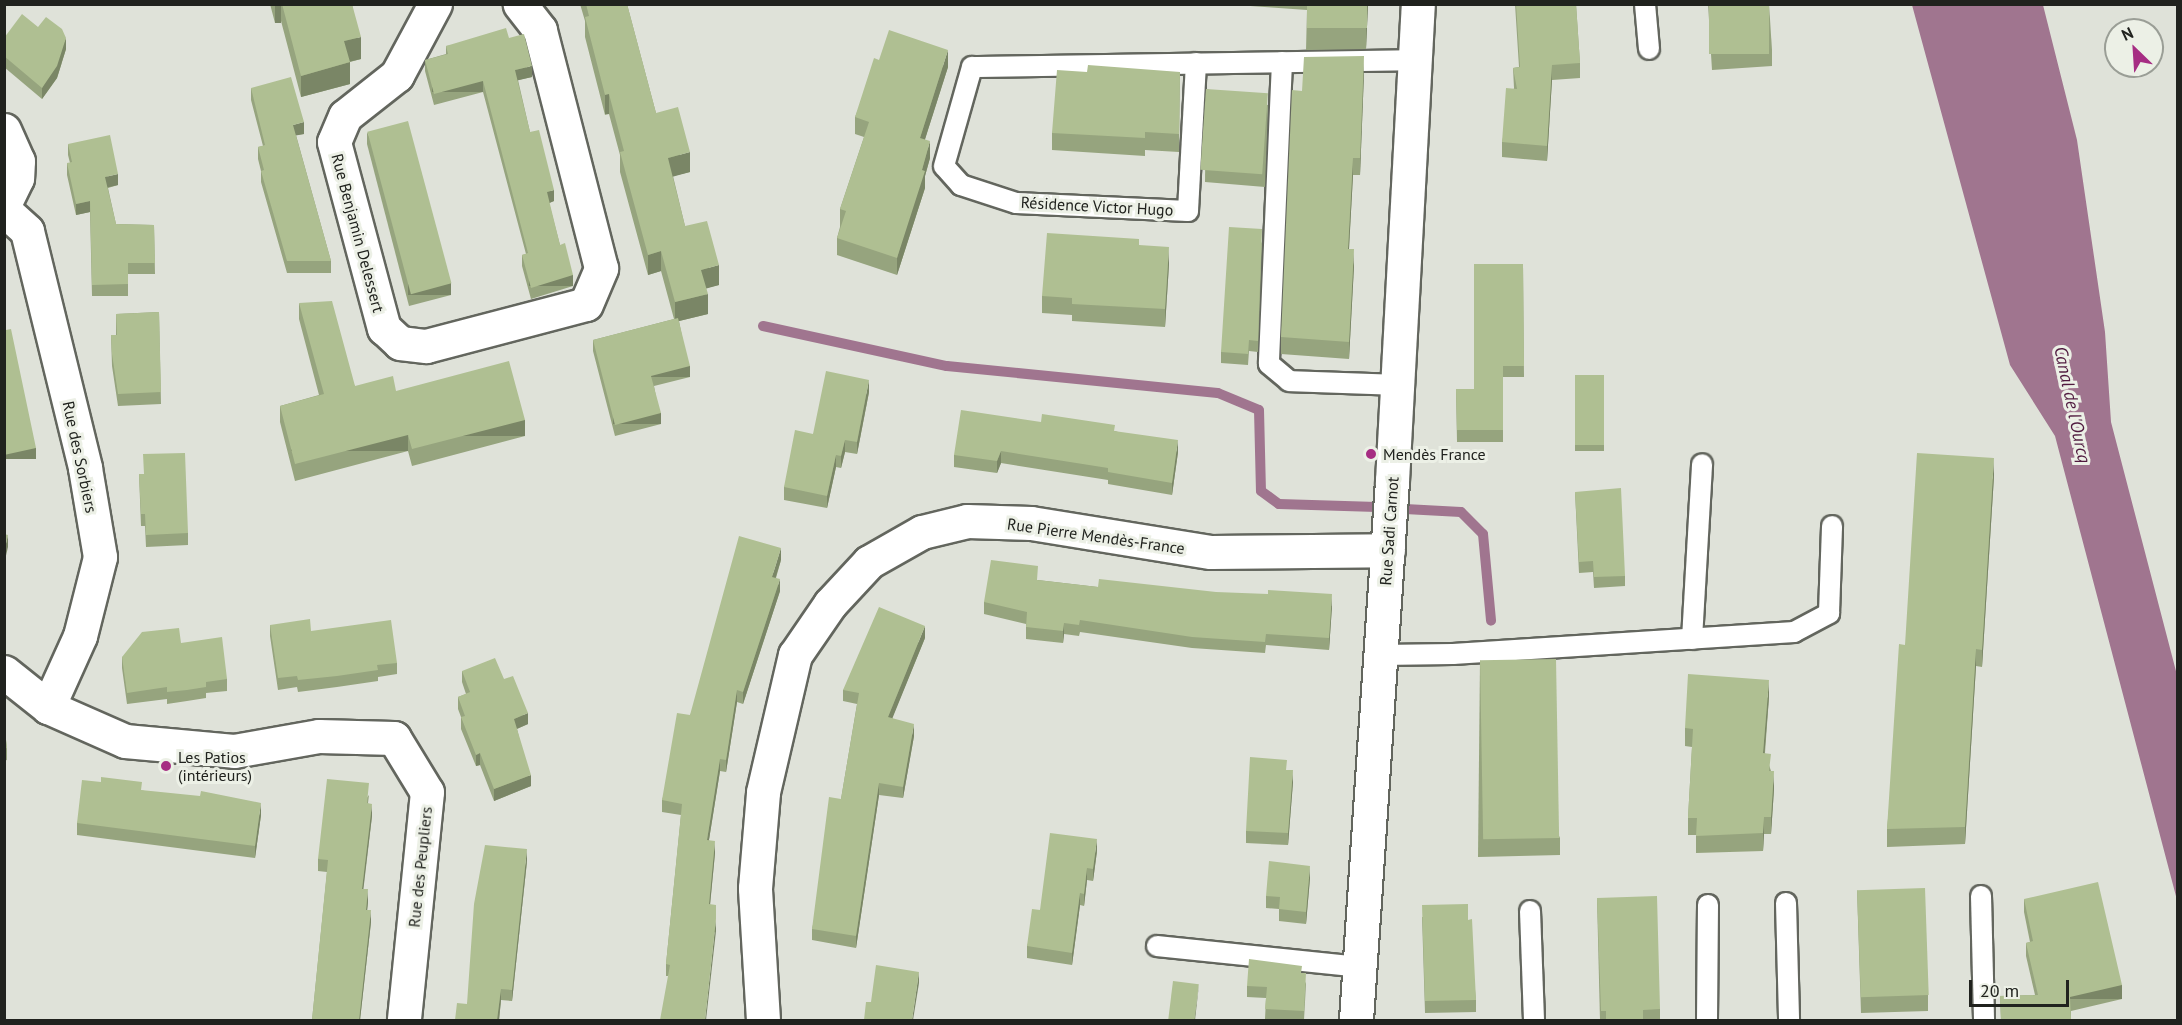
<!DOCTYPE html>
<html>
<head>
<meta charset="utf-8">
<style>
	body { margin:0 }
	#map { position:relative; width:2182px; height:1025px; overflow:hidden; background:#dfe2d9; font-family:"PT Sans",sans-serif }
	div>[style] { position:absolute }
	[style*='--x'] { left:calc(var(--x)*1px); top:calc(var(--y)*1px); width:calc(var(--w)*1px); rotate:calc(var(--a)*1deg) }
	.water>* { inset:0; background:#a0758f }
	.stream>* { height:10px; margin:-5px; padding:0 5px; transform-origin:5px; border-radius:5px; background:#a0758f }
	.roads { filter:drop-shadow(2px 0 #63665e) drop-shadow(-2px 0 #63665e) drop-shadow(0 2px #63665e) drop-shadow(0 -2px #63665e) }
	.lane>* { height:20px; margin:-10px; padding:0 10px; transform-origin:10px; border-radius:10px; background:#fff }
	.street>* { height:33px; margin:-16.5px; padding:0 16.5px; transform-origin:16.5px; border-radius:16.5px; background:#fff }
	.wall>* { inset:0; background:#96a47e; transform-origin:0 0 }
	.shaded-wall>* { inset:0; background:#7a8666; transform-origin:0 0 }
	.building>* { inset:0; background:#afbf92; transform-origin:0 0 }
	.dots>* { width:16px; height:16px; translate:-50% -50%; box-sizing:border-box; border:3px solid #ecf0e6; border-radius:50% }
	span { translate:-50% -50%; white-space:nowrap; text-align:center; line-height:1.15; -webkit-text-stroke:6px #ecf0e6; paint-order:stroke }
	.street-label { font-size:16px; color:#20221e }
	.poi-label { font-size:16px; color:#20221e }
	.left { translate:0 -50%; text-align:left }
	.water-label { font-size:18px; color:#501a3f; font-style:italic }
	.frame { position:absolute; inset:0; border:6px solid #20221e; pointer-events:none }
	.north { position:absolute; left:2104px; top:18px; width:60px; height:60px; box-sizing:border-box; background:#ecf0e6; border:2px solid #9a9e96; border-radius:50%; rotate:335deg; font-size:16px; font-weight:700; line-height:24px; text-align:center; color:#20221e }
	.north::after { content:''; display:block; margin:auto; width:21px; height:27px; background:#a62d83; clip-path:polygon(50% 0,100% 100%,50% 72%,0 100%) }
	.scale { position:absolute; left:1969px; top:980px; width:100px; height:27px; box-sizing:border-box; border:3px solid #20221e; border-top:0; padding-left:8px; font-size:18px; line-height:21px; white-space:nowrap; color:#20221e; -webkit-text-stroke:4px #ecf0e6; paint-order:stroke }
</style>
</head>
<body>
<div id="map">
	<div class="water">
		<div style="clip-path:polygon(1912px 5px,2043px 5px,2077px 140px,2105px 332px,2111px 422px,2177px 675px,2177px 900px,2055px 436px,2010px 365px)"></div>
	</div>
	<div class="stream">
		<div style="--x:763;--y:326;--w:188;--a:12.3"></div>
		<div style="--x:947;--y:366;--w:272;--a:5.7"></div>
		<div style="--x:1218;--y:393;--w:44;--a:22.5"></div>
		<div style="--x:1259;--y:410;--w:81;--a:88.6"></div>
		<div style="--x:1261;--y:491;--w:22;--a:36"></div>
		<div style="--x:1279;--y:504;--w:98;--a:1.8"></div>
		<div style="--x:1405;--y:509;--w:56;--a:3.1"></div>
		<div style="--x:1461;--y:512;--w:31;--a:45"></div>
		<div style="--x:1483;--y:534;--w:87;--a:84.7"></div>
	</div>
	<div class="roads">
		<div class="lane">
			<div style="--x:1645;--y:4;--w:45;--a:84.9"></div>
			<div style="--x:1282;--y:62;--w:302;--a:92.5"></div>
			<div style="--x:1269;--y:364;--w:26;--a:40"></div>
			<div style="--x:1289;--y:381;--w:108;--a:2.1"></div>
			<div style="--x:1196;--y:63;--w:148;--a:93.1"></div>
			<div style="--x:1188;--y:211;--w:172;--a:-177.3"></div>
			<div style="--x:1016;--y:203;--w:58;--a:-161.9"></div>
			<div style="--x:961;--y:185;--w:25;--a:-132"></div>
			<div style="--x:944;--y:166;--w:103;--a:-74.2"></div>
			<div style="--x:972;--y:67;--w:443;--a:-0.9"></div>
			<div style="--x:1692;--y:639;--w:175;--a:-86.7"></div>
			<div style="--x:1381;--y:655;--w:72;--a:-0.8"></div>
			<div style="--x:1453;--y:654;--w:342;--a:-3.7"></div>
			<div style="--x:1794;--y:632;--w:40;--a:-28"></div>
			<div style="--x:1829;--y:613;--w:87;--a:-88"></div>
			<div style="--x:1981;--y:896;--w:124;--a:88.6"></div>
			<div style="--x:1786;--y:903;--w:117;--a:88.5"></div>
			<div style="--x:1530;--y:911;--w:109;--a:87.9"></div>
			<div style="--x:1157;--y:946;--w:203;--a:5.9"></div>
			<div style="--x:1707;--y:1020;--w:115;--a:-89.5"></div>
		</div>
		<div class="street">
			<div style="--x:435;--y:4;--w:81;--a:118.2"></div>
			<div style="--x:397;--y:75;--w:66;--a:141.7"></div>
			<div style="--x:345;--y:116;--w:28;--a:113"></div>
			<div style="--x:334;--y:142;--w:193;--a:75"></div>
			<div style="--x:384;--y:328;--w:22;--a:43"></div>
			<div style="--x:400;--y:343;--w:26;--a:7"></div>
			<div style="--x:426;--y:346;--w:165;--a:-14.7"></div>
			<div style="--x:586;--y:304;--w:39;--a:-67"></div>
			<div style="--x:601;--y:268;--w:246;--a:-104.4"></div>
			<div style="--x:540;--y:30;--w:33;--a:-128"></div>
			<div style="--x:4;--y:130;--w:34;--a:66"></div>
			<div style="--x:18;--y:161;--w:17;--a:93"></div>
			<div style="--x:17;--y:178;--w:30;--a:116"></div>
			<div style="--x:4;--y:210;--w:31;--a:42"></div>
			<div style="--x:27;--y:231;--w:244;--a:76.2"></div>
			<div style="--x:85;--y:468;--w:90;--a:80.4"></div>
			<div style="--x:100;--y:557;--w:81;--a:104.2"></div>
			<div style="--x:80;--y:636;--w:78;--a:114.3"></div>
			<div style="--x:4;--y:672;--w:56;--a:38.5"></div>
			<div style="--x:48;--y:707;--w:84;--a:23.8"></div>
			<div style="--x:125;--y:741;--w:109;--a:5.2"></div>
			<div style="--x:234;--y:751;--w:86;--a:-10"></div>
			<div style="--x:319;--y:736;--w:75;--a:1.5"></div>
			<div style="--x:394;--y:738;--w:63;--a:58.6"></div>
			<div style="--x:427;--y:792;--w:229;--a:95.8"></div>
			<div style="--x:763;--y:1020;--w:132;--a:-93.5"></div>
			<div style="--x:755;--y:888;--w:96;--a:-85.2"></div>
			<div style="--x:763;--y:792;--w:141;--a:-76.9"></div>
			<div style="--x:795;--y:655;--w:62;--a:-55.5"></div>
			<div style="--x:830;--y:604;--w:57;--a:-47.1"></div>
			<div style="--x:869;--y:562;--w:61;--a:-29.5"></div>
			<div style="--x:922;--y:532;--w:46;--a:-13.7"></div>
			<div style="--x:967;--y:521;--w:64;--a:1.8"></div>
			<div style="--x:1031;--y:523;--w:182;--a:9.2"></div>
			<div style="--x:1211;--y:552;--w:177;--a:-0.6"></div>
			<div style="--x:1356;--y:1020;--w:540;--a:-86.18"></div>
			<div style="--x:1392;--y:481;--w:478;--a:-86.9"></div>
		</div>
	</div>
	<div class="wall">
		<div style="clip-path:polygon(270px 4px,352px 4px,361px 59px,350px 62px,350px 84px,301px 97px,281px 21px,275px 23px)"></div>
		<div style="clip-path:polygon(580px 4px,627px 4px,656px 113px,690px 172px,673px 176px,685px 226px,719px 285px,706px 288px,708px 314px,679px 321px,690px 377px,654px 386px,661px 424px,615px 436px,593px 351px,593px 340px,674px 319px,661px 271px,648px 275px,620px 172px,620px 155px,609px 114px,605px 115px,585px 37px,585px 21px)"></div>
		<div style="clip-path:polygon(1222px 4px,1372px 4px,1372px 5px,1368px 5px,1366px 49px,1306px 50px,1307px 10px)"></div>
		<div style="clip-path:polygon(1515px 4px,1576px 4px,1580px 63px,1580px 78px,1552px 80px,1547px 161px,1502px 157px,1502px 142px,1514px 88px,1513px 68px,1519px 67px)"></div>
		<div style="clip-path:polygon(1708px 4px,1769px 4px,1772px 50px,1772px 66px,1712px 70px)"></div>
		<div style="clip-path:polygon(4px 38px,66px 49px,57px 78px,42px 99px,4px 67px)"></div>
		<div style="clip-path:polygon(509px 38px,532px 77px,518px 80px,530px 132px,554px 201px,549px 203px,560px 245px,573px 286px,531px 299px,522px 266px,522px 255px,526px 254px,483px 92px,434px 105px,425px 71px,425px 60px,446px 54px,446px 46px)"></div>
		<div style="clip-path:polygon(879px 60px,948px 67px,925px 139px,930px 158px,925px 176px,925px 188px,897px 275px,837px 255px,837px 238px,840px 227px,840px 209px,864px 137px,855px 134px,855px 117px)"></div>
		<div style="clip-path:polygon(1087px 72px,1180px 72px,1179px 152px,1145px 150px,1145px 156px,1052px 150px,1052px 133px)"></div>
		<div style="clip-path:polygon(1364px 73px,1360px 175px,1353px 175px,1349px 249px,1354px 266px,1349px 359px,1281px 354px,1281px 337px,1302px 91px)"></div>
		<div style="clip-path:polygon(251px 88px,304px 134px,296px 135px,331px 261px,331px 273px,287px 273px,261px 182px,261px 171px,258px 159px,258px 147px,263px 146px,251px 100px)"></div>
		<div style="clip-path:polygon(1206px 89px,1268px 105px,1265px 187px,1205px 182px)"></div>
		<div style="clip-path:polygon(367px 132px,451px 295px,409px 306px,367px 144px)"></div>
		<div style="clip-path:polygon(68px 144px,118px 185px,108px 188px,116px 224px,154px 225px,155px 274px,128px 274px,128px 296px,92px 296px,90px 212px,76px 215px,67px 175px,67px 163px,70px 163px,68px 155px)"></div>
		<div style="clip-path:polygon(1262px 241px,1258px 352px,1249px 351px,1248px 365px,1221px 363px,1221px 352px)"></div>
		<div style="clip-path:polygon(1139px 245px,1169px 264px,1165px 327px,1072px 321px,1072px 315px,1042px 313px,1042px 296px)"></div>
		<div style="clip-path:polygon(1523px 264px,1524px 377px,1503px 377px,1503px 442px,1457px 442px,1456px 389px,1474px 389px)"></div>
		<div style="clip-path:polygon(299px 303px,355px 386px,396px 391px,525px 436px,412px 466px,408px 451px,295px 481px,280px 422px,280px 406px,319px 395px,299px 319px)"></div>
		<div style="clip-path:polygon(159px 312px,161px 404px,118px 406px,112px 366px,111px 335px,116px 335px,116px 314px)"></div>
		<div style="left:1575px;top:375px;width:29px;height:76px"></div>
		<div style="clip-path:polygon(869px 392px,857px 454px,845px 452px,841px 468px,836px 467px,827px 508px,784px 500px,784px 487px,813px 434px)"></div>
		<div style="clip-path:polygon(1041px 422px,1115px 431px,1178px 452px,1172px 495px,1108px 484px,1108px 480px,1001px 463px,997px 473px,954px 467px,954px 455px)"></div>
		<div style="clip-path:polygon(139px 474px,188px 533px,188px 545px,146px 547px,145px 526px,141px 526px)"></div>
		<div style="clip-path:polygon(1994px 476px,1982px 667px,1976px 666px,1965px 844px,1887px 847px,1887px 829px,1905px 645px)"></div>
		<div style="clip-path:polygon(1575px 492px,1625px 576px,1625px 586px,1594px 588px,1593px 572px,1579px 573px)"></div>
		<div style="clip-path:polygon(781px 560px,776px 578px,780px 591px,743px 704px,737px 702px,726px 772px,720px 771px,709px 840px,715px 853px,710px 904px,716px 931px,668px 976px,666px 976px,666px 964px,681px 815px,662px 812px,662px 800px,690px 715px)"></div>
		<div style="clip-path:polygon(1038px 580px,1098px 587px,1332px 606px,1329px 650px,1266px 645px,1265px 653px,1192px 648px,1080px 632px,1079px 636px,1064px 634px,1063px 643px,1026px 639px,1026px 624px,984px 614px,984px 602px)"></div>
		<div style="clip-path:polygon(270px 625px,311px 631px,397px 663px,397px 674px,378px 677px,378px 681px,337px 687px,298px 692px,297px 687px,278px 690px,270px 636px)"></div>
		<div style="clip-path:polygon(925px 638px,892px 718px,914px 736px,903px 798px,879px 795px,856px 948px,812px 940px,812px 929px,841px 799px,857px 704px,843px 701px,843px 690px)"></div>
		<div style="clip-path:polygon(181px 643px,227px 679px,227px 691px,206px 693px,206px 698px,187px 701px,167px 704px,167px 699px,127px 704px,122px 668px,122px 657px)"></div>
		<div style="clip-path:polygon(1480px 660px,1560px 838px,1560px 855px,1478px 857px)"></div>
		<div style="clip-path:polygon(462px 671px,504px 679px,528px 724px,517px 729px,531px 786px,494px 801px,480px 765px,476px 766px,461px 729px,461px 717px,458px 709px,458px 697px,466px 694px,462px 682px)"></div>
		<div style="clip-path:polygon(1769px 697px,1765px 753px,1771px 771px,1774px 789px,1771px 834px,1764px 834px,1763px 851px,1696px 853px,1696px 835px,1688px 835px,1688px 818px,1692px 747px,1685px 746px,1685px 728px)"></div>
		<div style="clip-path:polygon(4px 724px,7px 748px,7px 760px,4px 761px)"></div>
		<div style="clip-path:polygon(1287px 770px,1293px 782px,1288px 845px,1246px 843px,1246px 831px)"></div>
		<div style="clip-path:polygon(101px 782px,261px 815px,255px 858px,77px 835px,77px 823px)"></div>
		<div style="clip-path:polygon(369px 795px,368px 803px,372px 816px,363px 889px,368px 902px,367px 910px,371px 922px,360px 1020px,312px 1020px,327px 872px,318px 871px,318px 859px)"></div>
		<div style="clip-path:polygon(1097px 851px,1093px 881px,1087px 880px,1084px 906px,1080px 905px,1072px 965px,1027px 958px,1027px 946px,1040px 910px)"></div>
		<div style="clip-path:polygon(527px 861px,512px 1001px,501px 1000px,499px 1020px,455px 1020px,467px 1004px)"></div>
		<div style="clip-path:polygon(1310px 878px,1306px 924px,1279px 921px,1279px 909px,1266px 908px,1266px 896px)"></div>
		<div style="clip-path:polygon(1857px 890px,1928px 995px,1928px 1011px,1861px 1013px)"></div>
		<div style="clip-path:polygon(1597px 898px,1660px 1009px,1660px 1020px,1600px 1020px)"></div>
		<div style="clip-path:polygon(2024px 899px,2122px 999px,2071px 1011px,2071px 1020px,2001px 1020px,2000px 996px,2035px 995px,2026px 956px,2026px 943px,2030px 942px,2024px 912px)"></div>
		<div style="clip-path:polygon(1422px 917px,1468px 920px,1476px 1000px,1476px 1012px,1425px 1013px)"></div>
		<div style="clip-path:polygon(1302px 973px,1306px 984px,1304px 1020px,1265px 1019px,1266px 998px,1247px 997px,1247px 986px)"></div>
	</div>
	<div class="shaded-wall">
		<div style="left:275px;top:4px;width:6px;height:19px"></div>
		<div style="clip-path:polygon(1367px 4px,1368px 4px,1366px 49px,1366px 27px)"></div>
		<div style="clip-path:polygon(361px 37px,361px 59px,344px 63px,344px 41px)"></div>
		<div style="clip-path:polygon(66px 38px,66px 49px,57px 78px,42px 99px,42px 88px)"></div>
		<div style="clip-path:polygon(948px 50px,948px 67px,920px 155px,920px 138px)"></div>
		<div style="clip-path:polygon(1364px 56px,1364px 73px,1360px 175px,1360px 158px)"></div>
		<div style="clip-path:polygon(350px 62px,350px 84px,301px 97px,301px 76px)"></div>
		<div style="clip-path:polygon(1552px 65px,1552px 80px,1547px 161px,1547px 146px)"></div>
		<div style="clip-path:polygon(532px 66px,532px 77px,515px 81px,515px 70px)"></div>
		<div style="left:483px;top:81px;width:11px;height:51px;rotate:90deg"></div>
		<div style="left:609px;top:94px;width:20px;height:4px;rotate:90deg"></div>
		<div style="clip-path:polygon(304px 122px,304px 134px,293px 136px,293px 125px)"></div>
		<div style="clip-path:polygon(930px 141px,930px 158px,925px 176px,925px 188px,897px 275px,897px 258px)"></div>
		<div style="clip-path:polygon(690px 152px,690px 172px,668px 178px,668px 158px)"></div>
		<div style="clip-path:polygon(1353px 158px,1353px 175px,1348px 266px,1348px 249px)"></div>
		<div style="clip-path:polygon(118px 174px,118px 185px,105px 188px,105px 177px)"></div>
		<div style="clip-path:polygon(554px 190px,554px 201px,547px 204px,547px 192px)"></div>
		<div style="clip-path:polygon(90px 201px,90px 212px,76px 215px,76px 204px)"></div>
		<div style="clip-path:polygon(1169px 247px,1169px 264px,1165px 327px,1165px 309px)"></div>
		<div style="clip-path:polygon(1354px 249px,1354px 266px,1349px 359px,1349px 342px)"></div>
		<div style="clip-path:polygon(661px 251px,661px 271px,648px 275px,648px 255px)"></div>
		<div style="clip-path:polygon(719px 265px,719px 285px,701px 290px,701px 270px)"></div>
		<div style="left:573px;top:275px;width:11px;height:44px;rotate:90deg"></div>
		<div style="left:451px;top:283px;width:12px;height:43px;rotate:90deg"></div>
		<div style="clip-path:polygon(708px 294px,708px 314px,675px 322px,675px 302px)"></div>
		<div style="left:690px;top:366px;width:11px;height:40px;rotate:90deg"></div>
		<div style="clip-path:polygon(869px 380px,869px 392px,857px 454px,857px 442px)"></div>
		<div style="left:661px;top:413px;width:11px;height:48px;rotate:90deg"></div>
		<div style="left:525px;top:420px;width:16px;height:117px;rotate:90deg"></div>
		<div style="left:408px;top:435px;width:16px;height:117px;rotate:90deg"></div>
		<div style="clip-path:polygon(845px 440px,845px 452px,841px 468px,841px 456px)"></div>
		<div style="clip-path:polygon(1178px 440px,1178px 452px,1172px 495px,1172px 483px)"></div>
		<div style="left:36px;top:448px;width:11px;height:33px;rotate:90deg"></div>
		<div style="clip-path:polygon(1001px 451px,1001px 463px,997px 473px,997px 461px)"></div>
		<div style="clip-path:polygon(836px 455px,836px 467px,827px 508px,827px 496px)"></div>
		<div style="clip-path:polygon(1994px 458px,1994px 476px,1982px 667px,1982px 650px)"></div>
		<div style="clip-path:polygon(8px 535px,8px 547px,4px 564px,4px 552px)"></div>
		<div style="clip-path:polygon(781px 548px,781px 560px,772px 589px,772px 577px)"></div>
		<div style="clip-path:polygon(780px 579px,780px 591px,743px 704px,743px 692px)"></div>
		<div style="clip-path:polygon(1332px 594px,1332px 606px,1329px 650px,1329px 638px)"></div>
		<div style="clip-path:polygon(1064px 623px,1064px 634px,1063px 643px,1063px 631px)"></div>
		<div style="clip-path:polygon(925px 626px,925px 638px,888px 729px,888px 717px)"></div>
		<div style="clip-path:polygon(1976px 649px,1976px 666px,1965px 844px,1965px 827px)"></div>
		<div style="clip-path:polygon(1769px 680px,1769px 697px,1763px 771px,1763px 753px)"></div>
		<div style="clip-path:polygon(737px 690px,737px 702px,726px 772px,726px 760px)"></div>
		<div style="clip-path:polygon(528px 713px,528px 724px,514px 730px,514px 719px)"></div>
		<div style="clip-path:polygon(914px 724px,914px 736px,903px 798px,903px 787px)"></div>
		<div style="clip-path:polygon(480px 753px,480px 765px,476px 766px,476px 755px)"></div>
		<div style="clip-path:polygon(720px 759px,720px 771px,707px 852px,707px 840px)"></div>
		<div style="clip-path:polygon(1293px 770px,1293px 782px,1288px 845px,1288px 833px)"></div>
		<div style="clip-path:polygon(1774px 771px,1774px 789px,1771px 834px,1771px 817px)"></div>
		<div style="clip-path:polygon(531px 775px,531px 786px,494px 801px,494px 789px)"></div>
		<div style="clip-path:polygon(879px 783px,879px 795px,856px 948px,856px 936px)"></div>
		<div style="clip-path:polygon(261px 803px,261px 815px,255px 858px,255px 846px)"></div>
		<div style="clip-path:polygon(372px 804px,372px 816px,362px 901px,362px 889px)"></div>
		<div style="clip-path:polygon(1764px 817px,1764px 834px,1763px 851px,1763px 833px)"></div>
		<div style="clip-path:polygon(1097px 839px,1097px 851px,1093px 881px,1093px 869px)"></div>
		<div style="clip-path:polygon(715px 841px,715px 853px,709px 916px,709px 904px)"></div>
		<div style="clip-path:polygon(527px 849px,527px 861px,512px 1001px,512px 990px)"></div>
		<div style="clip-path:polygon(1310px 866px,1310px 878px,1306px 924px,1306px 912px)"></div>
		<div style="clip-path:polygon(1087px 868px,1087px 880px,1084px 906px,1084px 894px)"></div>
		<div style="clip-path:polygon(368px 889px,368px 902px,366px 922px,366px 910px)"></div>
		<div style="clip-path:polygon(1080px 893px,1080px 905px,1072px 965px,1072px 953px)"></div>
		<div style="clip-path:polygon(371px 910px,371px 922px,360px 1020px,359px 1020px)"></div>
		<div style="clip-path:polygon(716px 919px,716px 931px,706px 1020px,705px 1020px)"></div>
		<div style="clip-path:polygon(919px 972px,919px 983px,913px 1020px,912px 1020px)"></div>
		<div style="clip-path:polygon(1199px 984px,1195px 1020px,1194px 1020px)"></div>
		<div style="left:2122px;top:985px;width:14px;height:53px;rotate:90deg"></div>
		<div style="clip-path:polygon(501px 989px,501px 1000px,499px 1020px,497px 1020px)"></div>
	</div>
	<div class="building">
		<div style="clip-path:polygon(282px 4px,352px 4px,361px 37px,344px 41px,350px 62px,301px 76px)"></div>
		<div style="clip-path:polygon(586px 4px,627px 4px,656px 113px,678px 107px,690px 152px,668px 158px,685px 226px,707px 221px,719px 265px,701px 270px,708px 294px,675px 302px,661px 251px,648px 255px,620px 152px,624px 151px,609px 94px,605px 95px,585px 17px,589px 16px)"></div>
		<div style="left:1307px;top:4px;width:60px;height:24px"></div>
		<div style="clip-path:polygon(1516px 4px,1576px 4px,1580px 63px,1552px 65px,1547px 146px,1502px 142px,1506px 88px,1517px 89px,1513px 68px,1520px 67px)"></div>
		<div style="left:1709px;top:4px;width:60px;height:50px"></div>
		<div style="clip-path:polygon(22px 14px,38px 27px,46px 17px,62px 29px,66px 38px,57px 66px,42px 88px,4px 56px,4px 38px)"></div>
		<div style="clip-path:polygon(506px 28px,509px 38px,524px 34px,532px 66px,515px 70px,530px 132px,539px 130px,554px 190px,547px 192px,560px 245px,565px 243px,573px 275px,531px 288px,522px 255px,528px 253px,483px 81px,434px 94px,425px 60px,448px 54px,446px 46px)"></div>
		<div style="clip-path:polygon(889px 30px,948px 50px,920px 138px,930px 141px,922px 170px,925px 171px,897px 258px,837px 238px,846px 211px,840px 209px,869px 122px,855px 117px,874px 58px,879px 60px)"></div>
		<div style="clip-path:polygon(1364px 56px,1360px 158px,1353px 158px,1348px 249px,1354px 249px,1349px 342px,1281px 337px,1292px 90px,1302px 91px,1304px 57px)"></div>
		<div style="clip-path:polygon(1088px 65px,1180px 72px,1179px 134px,1145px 132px,1145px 138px,1052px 133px,1057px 70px,1087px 72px)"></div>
		<div style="clip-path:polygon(291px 77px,304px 122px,293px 125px,331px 261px,287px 261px,261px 171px,264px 170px,258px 147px,265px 145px,251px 88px)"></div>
		<div style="left:1206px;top:89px;width:62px;height:81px;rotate:4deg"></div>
		<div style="left:408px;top:121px;width:168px;height:42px;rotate:75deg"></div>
		<div style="clip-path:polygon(110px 135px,118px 174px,105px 177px,116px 224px,154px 225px,155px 263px,128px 263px,128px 284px,92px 285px,90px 201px,76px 204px,67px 163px,72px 162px,68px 144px)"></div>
		<div style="clip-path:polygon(1229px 227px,1262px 229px,1258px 341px,1249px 340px,1248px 354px,1221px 352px)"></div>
		<div style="clip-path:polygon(1047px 233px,1139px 239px,1139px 245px,1169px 247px,1165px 309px,1072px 304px,1072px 298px,1042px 296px)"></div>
		<div style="clip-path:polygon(1474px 264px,1523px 264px,1524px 366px,1503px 366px,1503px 430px,1457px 430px,1456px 389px,1474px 389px)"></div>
		<div style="clip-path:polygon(332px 301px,355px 386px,393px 376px,396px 391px,509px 361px,525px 420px,412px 449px,408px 435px,295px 464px,280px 406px,324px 394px,299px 303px)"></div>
		<div style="clip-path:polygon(159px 312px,161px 392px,118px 394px,112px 354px,111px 335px,117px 335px,116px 314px)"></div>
		<div style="clip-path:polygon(678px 318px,690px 366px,651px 376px,661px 413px,615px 425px,593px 340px)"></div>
		<div style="clip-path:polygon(4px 323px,6px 330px,11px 329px,36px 448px,4px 455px)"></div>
		<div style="clip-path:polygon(826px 371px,869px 380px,857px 442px,845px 440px,841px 456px,836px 455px,827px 496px,784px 487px,795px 430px,813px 434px)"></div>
		<div style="left:1575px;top:375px;width:29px;height:70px"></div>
		<div style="clip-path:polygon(961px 410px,1041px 422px,1042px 414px,1115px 425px,1114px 431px,1178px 440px,1172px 483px,1108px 472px,1108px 468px,1001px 451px,997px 461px,954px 455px)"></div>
		<div style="clip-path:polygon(185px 453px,188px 533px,146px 535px,145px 514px,141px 514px,139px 474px,144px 474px,143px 454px)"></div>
		<div style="clip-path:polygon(1917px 453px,1994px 458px,1982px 650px,1976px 649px,1965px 827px,1887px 829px,1899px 644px,1905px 645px)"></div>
		<div style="clip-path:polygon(1621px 488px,1625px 576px,1594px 577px,1593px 561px,1579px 562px,1575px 492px)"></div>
		<div style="clip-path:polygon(4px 534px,8px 535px,4px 552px)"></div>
		<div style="clip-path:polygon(739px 536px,781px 548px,772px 577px,780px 579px,743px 692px,737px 690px,726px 760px,720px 759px,707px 840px,715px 841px,709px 904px,716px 905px,716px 919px,705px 1020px,660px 1020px,670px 965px,666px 964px,682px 804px,662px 800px,677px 713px,690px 715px)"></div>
		<div style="clip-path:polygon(991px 560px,1038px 566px,1037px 580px,1098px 587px,1099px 579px,1216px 592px,1268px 594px,1268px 590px,1332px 594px,1329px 638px,1266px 634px,1265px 642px,1192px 637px,1080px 620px,1079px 625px,1064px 623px,1063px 631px,1026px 627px,1027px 612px,984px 602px)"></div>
		<div style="clip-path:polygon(879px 607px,925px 626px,888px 717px,914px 724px,903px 787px,879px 783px,856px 936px,812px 929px,829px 797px,841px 799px,859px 693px,843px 690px)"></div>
		<div style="clip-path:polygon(310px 619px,311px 631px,391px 620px,397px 663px,377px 665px,378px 670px,337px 676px,298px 680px,297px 676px,278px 678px,270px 625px)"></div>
		<div style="clip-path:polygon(179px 628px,181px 643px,222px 637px,227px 679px,206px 682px,206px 687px,187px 690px,167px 692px,167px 687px,127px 693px,122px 657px,142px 632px)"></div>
		<div style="clip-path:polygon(495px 658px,504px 679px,513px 676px,528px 713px,514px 719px,531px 775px,494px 789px,480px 753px,476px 755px,461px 717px,465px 716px,458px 697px,470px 692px,462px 671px)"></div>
		<div style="left:1556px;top:659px;width:179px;height:76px;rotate:89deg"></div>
		<div style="clip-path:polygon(1688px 674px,1769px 680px,1763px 753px,1771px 754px,1769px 771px,1774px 771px,1771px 817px,1764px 817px,1763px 833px,1696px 836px,1697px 818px,1688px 818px,1693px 729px,1685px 728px)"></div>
		<div style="clip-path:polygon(4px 724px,7px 748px,4px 749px)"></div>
		<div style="clip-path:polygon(1250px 757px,1287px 760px,1286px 770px,1293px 770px,1288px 833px,1246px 831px)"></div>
		<div style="clip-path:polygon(101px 777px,142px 782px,141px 790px,200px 796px,201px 791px,261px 803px,255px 846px,77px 823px,82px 780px,101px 782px)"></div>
		<div style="clip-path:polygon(327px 779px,369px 783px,367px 803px,372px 804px,362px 889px,368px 889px,366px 910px,371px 910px,359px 1020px,312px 1020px,328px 860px,318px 859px)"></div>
		<div style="clip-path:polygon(1050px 833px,1097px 839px,1093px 869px,1087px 868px,1084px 894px,1080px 893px,1072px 953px,1027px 946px,1032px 909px,1040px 910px)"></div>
		<div style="clip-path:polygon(485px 845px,527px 849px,512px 990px,501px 989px,497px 1020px,455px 1020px,457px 1003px,467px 1004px,474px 904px)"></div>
		<div style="clip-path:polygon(1269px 861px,1310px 866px,1306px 912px,1279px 909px,1280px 897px,1266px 896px)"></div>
		<div style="clip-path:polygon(2098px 882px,2122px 985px,2070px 997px,2071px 1020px,2001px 1020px,2000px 996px,2038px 995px,2026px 943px,2033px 941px,2024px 899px)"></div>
		<div style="left:1925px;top:888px;width:107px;height:68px;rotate:88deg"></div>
		<div style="clip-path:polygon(1657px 896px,1660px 1009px,1643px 1010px,1643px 1020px,1606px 1020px,1606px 1011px,1601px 1011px,1597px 898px)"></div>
		<div style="clip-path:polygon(1468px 904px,1468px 920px,1472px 919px,1476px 1000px,1425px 1001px,1422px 905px)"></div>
		<div style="clip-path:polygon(1249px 959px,1302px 966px,1301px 973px,1306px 973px,1304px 1011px,1265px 1009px,1267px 987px,1247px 986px)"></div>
		<div style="clip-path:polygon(876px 965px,919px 972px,912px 1020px,864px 1020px,866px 1002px,871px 1002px)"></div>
		<div style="left:1173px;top:981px;width:26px;height:39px;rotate:7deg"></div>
	</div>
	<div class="dots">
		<div style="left:1371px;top:454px;background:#a62d83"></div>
		<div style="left:166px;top:766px;background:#a62d83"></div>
	</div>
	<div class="street-label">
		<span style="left:1097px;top:206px;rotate:3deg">Résidence Victor Hugo</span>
		<span style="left:358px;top:233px;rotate:75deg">Rue Benjamin Delessert</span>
		<span style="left:80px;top:457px;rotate:78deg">Rue des Sorbiers</span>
		<span style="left:1389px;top:531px;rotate:-86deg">Rue Sadi Carnot</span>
		<span style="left:1096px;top:536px;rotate:8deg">Rue Pierre Mendès-France</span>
		<span style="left:420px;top:867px;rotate:-84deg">Rue des Peupliers</span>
	</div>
	<div class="poi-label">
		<span class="left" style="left:1383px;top:454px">Mendès France</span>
		<span class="left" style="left:178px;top:766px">Les Patios<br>(intérieurs)</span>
	</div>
	<div class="water-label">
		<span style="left:2072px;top:405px;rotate:78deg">Canal de l'Ourcq</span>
	</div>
	<div class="frame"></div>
	<div class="north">N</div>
	<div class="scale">20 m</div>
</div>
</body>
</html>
